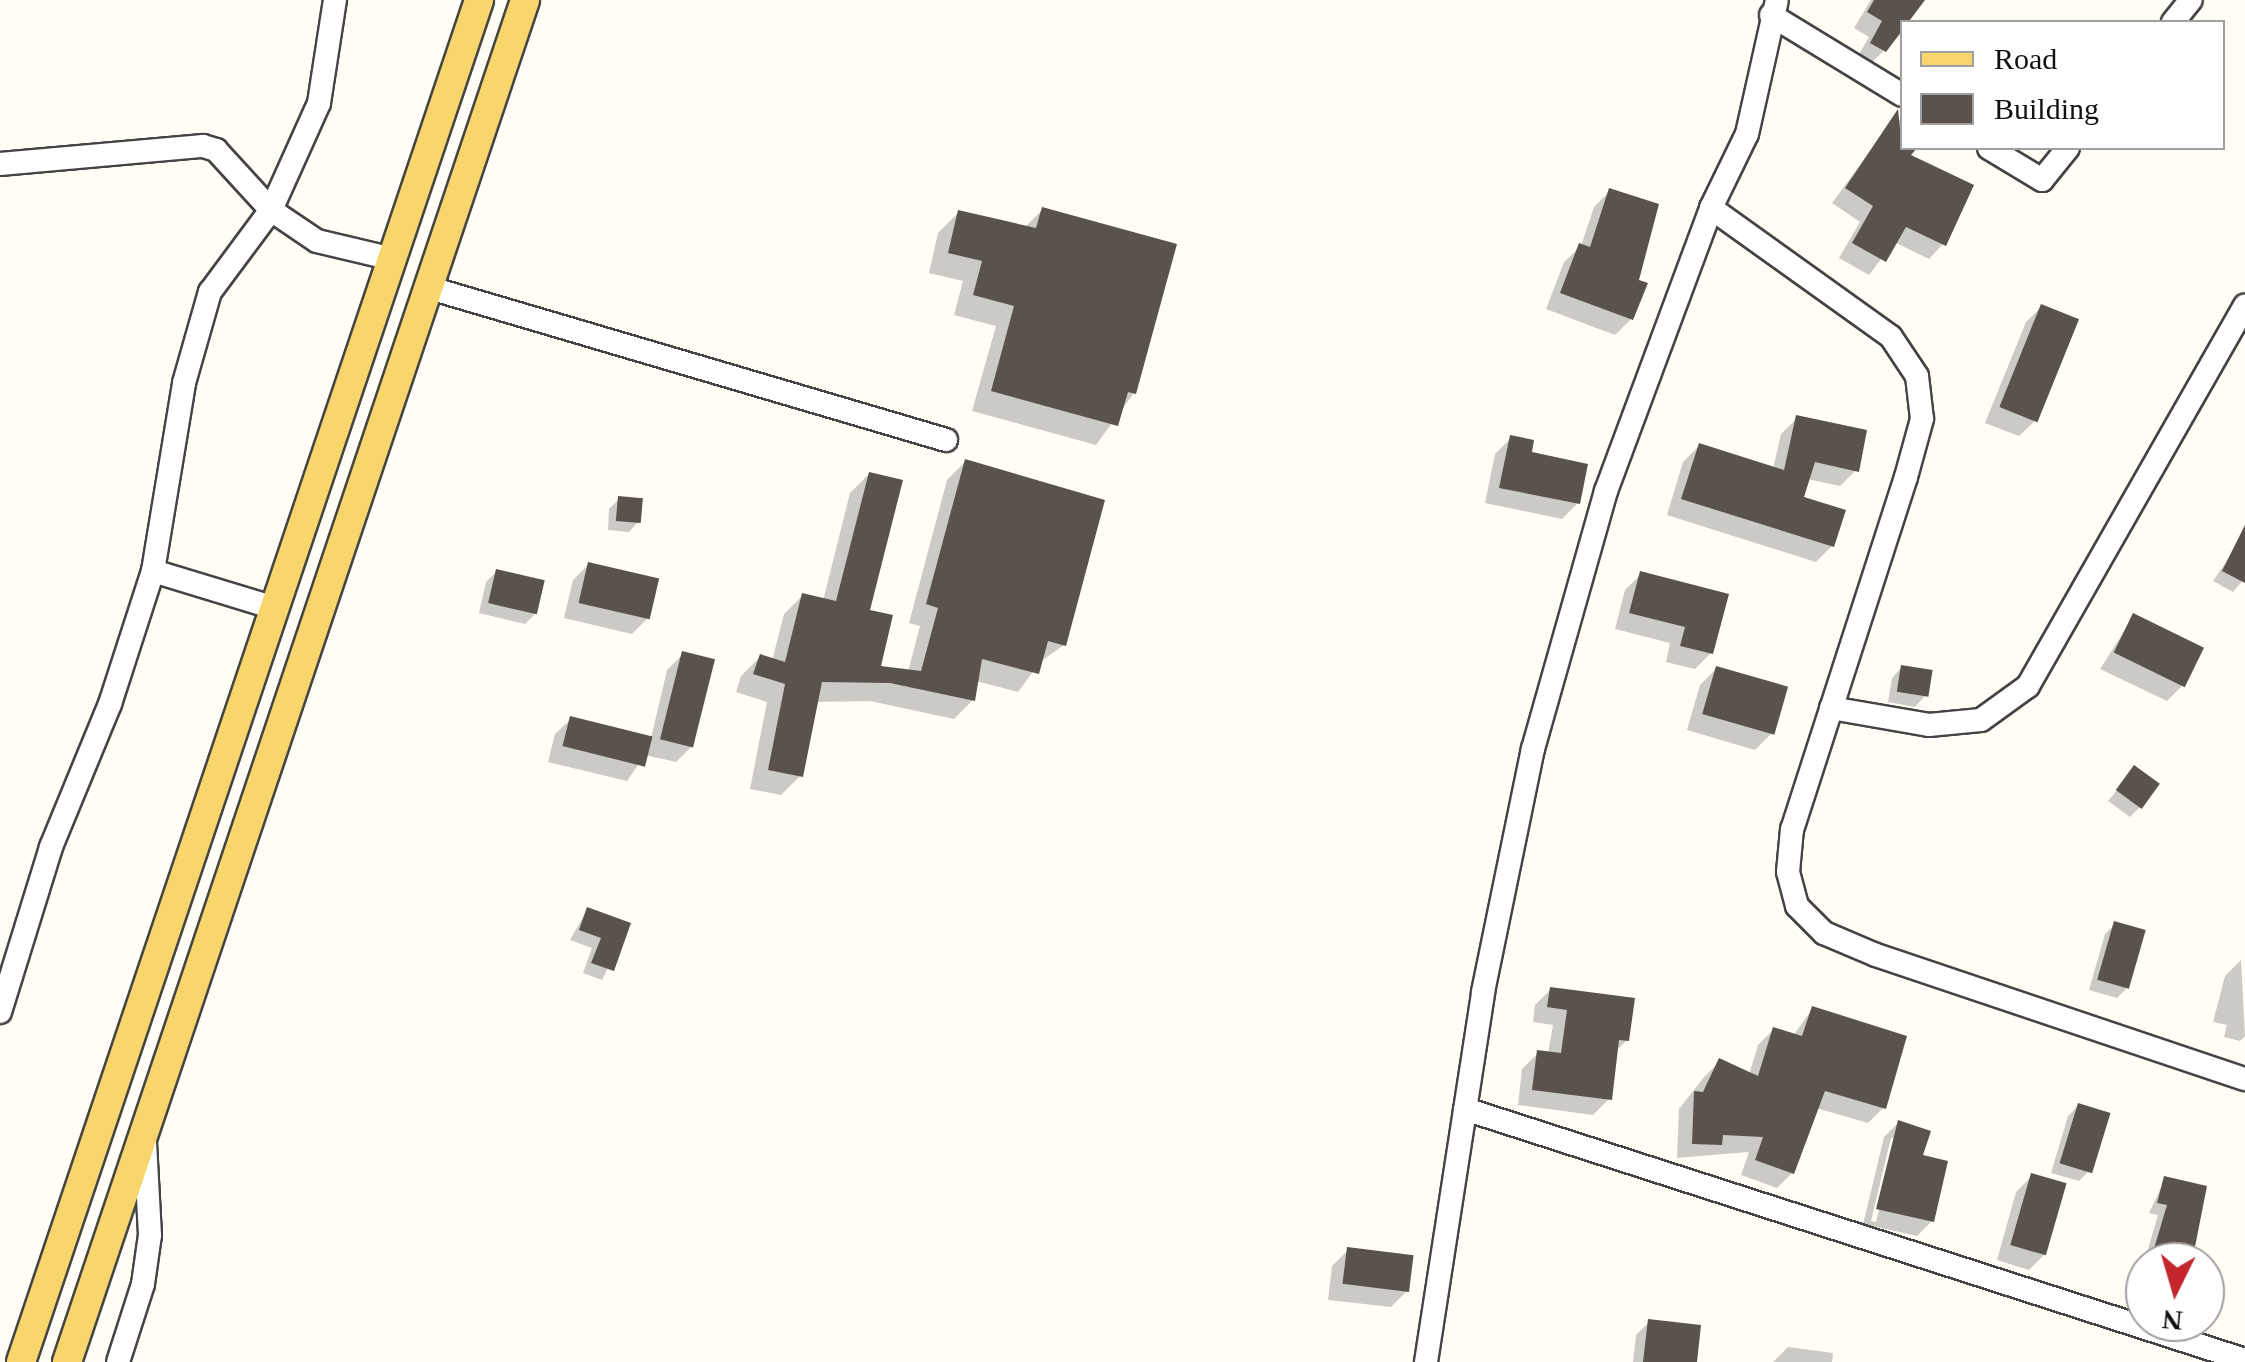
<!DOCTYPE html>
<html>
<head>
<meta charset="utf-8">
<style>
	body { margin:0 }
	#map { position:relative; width:2245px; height:1362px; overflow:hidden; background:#fffdf5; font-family:"Times New Roman",serif }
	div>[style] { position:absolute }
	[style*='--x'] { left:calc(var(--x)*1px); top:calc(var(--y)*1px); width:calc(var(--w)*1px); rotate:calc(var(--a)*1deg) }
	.shadow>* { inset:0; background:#0003 }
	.building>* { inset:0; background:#5a524d; transform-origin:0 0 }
	.roads { filter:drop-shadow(2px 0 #444) drop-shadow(-2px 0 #444) drop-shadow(0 2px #444) drop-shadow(0 -2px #444) }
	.minor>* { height:22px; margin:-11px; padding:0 11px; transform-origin:11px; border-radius:11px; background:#fff }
	.major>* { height:28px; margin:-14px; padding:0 14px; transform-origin:14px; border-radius:14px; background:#f9d66b }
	span { translate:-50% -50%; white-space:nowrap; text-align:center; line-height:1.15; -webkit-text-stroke:10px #fff; paint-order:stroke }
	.legend { position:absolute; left:1900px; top:20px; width:325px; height:130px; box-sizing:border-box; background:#fff; border:2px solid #a0a0a0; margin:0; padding:12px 18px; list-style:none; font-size:30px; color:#111 }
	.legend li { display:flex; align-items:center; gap:20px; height:50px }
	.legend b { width:50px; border:2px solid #a0a0a0 }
	.north { position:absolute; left:2125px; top:1242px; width:100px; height:100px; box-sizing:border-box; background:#fff; border:2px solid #a0a0a0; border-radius:50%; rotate:185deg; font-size:28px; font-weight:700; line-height:40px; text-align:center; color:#111 }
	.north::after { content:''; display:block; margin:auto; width:35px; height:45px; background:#c4262e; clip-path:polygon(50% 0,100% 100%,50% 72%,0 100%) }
</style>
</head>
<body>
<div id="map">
	<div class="shadow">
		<div style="clip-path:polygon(1871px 0,1922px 0,1901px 34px,1869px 65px,1857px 58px,1869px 37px,1854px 28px)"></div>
		<div style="clip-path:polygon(1895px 117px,1902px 121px,1902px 148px,1914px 148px,1908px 156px,1943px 244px,1929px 259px,1894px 242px,1869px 275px,1839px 258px,1860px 222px,1832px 203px)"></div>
		<div style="clip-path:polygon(1610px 191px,1636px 281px,1631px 319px,1615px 335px,1546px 309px,1564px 262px,1581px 246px,1594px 207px)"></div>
		<div style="clip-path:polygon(1042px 210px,1134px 393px,1096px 445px,972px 411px,996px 326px,954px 315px,963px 281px,929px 273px,938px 233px,959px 212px,1024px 228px)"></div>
		<div style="clip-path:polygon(2042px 306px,2035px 421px,2019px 436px,1985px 423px,2026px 322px)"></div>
		<div style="clip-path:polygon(1797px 418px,1856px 470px,1840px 486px,1807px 479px,1800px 499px,1832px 546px,1816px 562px,1667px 515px,1683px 462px,1699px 446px,1773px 469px,1781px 434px)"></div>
		<div style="clip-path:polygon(1511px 438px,1578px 503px,1562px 519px,1485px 503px,1495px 454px)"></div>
		<div style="clip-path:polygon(966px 461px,1064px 645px,1040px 662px,1018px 692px,976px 681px,973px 700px,954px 719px,870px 701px,815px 702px,800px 776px,781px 795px,750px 789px,767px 702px,736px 692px,741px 676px,760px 657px,772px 661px,784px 614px,802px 596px,823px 601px,850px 493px,869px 474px,867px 611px,878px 668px,908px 672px,920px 626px,909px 623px,947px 480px)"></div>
		<div style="clip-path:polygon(619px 499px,639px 521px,629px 532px,608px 530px,609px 509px)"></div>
		<div style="clip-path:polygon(2235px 549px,2245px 555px,2245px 578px,2233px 592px,2213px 581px)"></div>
		<div style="clip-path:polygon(589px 564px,648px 618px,632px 634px,564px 618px,573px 580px)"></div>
		<div style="clip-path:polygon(496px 572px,535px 614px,525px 624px,479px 613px,486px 582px)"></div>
		<div style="clip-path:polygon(1641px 574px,1711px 653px,1695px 669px,1666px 662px,1670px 643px,1615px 629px,1625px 590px)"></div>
		<div style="clip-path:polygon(2134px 616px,2183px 685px,2167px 701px,2100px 669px)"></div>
		<div style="clip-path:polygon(683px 654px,692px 746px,676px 762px,645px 755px,627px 781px,548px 762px,555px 734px,571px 719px,651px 738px,667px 670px)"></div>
		<div style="clip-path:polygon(1902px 667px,1925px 696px,1915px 707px,1888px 702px,1892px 678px)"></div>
		<div style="clip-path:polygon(1716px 669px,1771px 734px,1755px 750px,1687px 730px,1700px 685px)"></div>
		<div style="clip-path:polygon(2134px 769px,2140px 807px,2130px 817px,2108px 801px)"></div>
		<div style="clip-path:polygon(587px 910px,628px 925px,602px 980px,583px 973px,592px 948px,570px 940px)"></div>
		<div style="clip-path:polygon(2115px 924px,2127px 988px,2117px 998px,2089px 990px,2105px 934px)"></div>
		<div style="clip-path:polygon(2241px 960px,2245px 1036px,2240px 1041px,2224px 1037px,2227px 1025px,2213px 1022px,2225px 976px)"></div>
		<div style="clip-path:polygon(1551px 989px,1627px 1040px,1615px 1052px,1609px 1099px,1593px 1115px,1518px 1105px,1522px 1069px,1538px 1053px,1548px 1054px,1553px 1025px,1533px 1022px,1535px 1005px)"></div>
		<div style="clip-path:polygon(1812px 1009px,1883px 1108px,1868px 1123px,1816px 1108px,1792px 1173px,1777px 1188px,1741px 1175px,1749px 1152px,1677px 1158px,1679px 1109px,1704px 1077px,1720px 1061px,1749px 1075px,1758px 1045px,1773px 1030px,1793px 1036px)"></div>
		<div style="clip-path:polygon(2078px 1106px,2089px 1171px,2079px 1181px,2051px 1173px,2068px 1116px)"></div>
		<div style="clip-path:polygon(evenodd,1899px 1122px,1919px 1157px,1932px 1221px,1917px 1236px,1863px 1224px,1884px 1137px,1899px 1122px,1891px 1138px,1896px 1138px,1876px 1222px,1871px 1221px,1891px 1138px)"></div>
		<div style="clip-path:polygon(2032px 1176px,2045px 1254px,2029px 1270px,1997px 1260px,2016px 1192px)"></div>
		<div style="clip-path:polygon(2165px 1179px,2187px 1262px,2145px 1262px,2145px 1292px,2136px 1290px,2158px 1215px,2149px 1213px)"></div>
		<div style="clip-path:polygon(1348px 1250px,1407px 1291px,1391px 1307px,1328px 1300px,1332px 1266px)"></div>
		<div style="clip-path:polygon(1649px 1322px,1694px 1362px,1633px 1362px,1636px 1335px)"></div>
		<div style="clip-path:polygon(1788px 1347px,1833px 1353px,1832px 1362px,1773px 1362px)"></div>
	</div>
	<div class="building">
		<div style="clip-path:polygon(1874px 0,1925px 0,1886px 52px,1870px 43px,1882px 21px,1867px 12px)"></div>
		<div style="clip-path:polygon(1898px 109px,1902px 148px,1917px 148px,1911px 155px,1974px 185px,1946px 246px,1906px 227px,1886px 262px,1852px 243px,1873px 206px,1845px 188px)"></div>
		<div style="clip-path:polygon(1609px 188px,1659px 204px,1639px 280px,1648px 283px,1633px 320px,1560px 293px,1579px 243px,1590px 247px)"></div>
		<div style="clip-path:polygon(1042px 207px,1177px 244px,1136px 394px,1128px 392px,1118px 426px,991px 391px,1014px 306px,973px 295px,982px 261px,948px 253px,958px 210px,1036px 228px)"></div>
		<div style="left:2041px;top:304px;width:41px;height:111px;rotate:22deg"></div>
		<div style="clip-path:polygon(1796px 415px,1867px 430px,1859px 472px,1815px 462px,1804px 497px,1846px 510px,1834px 547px,1681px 499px,1699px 443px,1784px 470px)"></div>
		<div style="clip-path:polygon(1510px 435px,1534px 440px,1532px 452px,1588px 464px,1580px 504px,1499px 488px)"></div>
		<div style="clip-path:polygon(965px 459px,1105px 500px,1066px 646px,1048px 641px,1039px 674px,982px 659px,975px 701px,890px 683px,822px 682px,803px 777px,768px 770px,785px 684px,753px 674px,760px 654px,785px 662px,802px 593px,836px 601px,869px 472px,903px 480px,870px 610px,893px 615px,881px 666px,921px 671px,938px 608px,926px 604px)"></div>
		<div style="left:618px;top:496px;width:25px;height:25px;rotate:5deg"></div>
		<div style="clip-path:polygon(2245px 525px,2245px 583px,2222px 571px)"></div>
		<div style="left:588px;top:562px;width:73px;height:42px;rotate:13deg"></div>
		<div style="left:496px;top:569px;width:50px;height:35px;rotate:13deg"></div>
		<div style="clip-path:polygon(1640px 571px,1729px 594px,1713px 654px,1680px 646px,1685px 627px,1629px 613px)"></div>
		<div style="left:2133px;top:613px;width:79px;height:44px;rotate:26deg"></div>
		<div style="left:682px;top:651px;width:34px;height:91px;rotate:14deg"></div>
		<div style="left:1901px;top:665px;width:32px;height:27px;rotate:9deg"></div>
		<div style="left:1716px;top:666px;width:75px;height:50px;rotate:16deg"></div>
		<div style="left:570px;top:716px;width:85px;height:31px;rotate:14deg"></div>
		<div style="left:2134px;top:765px;width:32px;height:31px;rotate:36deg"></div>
		<div style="clip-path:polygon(587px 907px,631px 923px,614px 971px,591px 963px,601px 938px,579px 930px)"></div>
		<div style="left:2114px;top:921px;width:33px;height:61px;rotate:16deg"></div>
		<div style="clip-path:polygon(1550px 987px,1635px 998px,1629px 1041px,1619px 1040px,1612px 1100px,1532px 1090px,1537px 1050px,1561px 1053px,1567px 1010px,1547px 1007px)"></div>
		<div style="clip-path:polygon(1812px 1006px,1907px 1036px,1886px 1109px,1825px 1091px,1794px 1174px,1755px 1160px,1763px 1137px,1723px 1135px,1722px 1145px,1692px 1144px,1694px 1091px,1703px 1092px,1719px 1058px,1758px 1076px,1773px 1027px,1802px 1036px)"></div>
		<div style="left:2078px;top:1103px;width:34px;height:63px;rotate:17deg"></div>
		<div style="clip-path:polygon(1898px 1120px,1931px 1131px,1923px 1155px,1948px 1161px,1934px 1222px,1876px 1209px)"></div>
		<div style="left:2031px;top:1173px;width:37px;height:75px;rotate:16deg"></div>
		<div style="clip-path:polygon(2164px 1176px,2207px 1186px,2192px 1262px,2150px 1262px,2167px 1205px,2157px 1203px)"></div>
		<div style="left:1347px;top:1247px;width:67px;height:37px;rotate:7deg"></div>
		<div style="clip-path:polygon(1648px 1319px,1701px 1325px,1697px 1362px,1643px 1362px)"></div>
	</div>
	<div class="roads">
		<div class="minor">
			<div style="--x:1771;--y:15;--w:153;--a:31.4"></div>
			<div style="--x:2173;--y:22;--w:28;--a:-51"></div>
			<div style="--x:1989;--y:148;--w:62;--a:31.1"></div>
			<div style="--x:2042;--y:180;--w:41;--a:-50.9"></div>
			<div style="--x:0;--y:164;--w:204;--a:-5.1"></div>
			<div style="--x:203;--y:146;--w:14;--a:17"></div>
			<div style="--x:216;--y:150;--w:81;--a:47.5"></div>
			<div style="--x:271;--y:210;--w:55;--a:34"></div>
			<div style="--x:317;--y:241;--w:78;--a:13.3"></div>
			<div style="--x:1711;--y:208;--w:82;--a:-64.1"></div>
			<div style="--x:1747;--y:134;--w:137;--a:-77.4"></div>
			<div style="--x:430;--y:288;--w:538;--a:16.41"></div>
			<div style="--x:153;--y:571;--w:127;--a:16.9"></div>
			<div style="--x:1831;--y:708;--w:99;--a:9.8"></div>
			<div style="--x:1929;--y:725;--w:52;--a:-5.5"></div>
			<div style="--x:1981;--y:720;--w:58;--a:-35.9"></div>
			<div style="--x:2028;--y:686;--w:438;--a:-60.3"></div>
			<div style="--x:0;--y:1012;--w:173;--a:-72.8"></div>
			<div style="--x:51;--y:847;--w:155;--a:-67.6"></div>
			<div style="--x:110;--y:704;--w:140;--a:-72.1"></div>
			<div style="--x:153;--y:571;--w:191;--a:-80.6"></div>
			<div style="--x:184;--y:383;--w:95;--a:-74.1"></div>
			<div style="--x:210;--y:292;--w:102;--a:-53.4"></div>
			<div style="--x:271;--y:210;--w:117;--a:-65.8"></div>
			<div style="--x:319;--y:103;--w:104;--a:-81.2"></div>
			<div style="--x:1465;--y:1109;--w:819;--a:17.84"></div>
			<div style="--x:118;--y:1362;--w:82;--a:-72.2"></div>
			<div style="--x:143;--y:1284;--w:49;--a:-81.9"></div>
			<div style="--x:150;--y:1235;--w:93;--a:-93.1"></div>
			<div style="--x:1426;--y:1362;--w:374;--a:-81.2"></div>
			<div style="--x:1483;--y:992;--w:248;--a:-78.4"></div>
			<div style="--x:1533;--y:749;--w:268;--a:-74.2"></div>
			<div style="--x:1606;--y:491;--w:302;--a:-69.6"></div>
			<div style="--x:1711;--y:208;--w:221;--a:35.6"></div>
			<div style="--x:1891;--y:337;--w:47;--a:56.3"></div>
			<div style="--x:1917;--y:376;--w:43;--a:83.4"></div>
			<div style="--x:1922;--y:419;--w:60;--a:105.4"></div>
			<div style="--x:1906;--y:477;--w:370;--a:107.9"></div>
			<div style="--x:1792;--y:829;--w:43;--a:95.3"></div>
			<div style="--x:1788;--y:872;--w:35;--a:75"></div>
			<div style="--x:1797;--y:906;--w:38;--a:45"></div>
			<div style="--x:1824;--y:933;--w:56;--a:22.9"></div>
			<div style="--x:1876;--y:955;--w:389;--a:18.6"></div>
		</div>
		<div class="major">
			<div style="--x:21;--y:1362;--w:1437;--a:-71.41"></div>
			<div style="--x:67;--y:1362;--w:1437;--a:-71.41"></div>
		</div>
	</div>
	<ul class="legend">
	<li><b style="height:12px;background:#f9d66b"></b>Road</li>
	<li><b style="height:28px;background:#5a524d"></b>Building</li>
	</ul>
	<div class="north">N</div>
</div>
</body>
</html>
